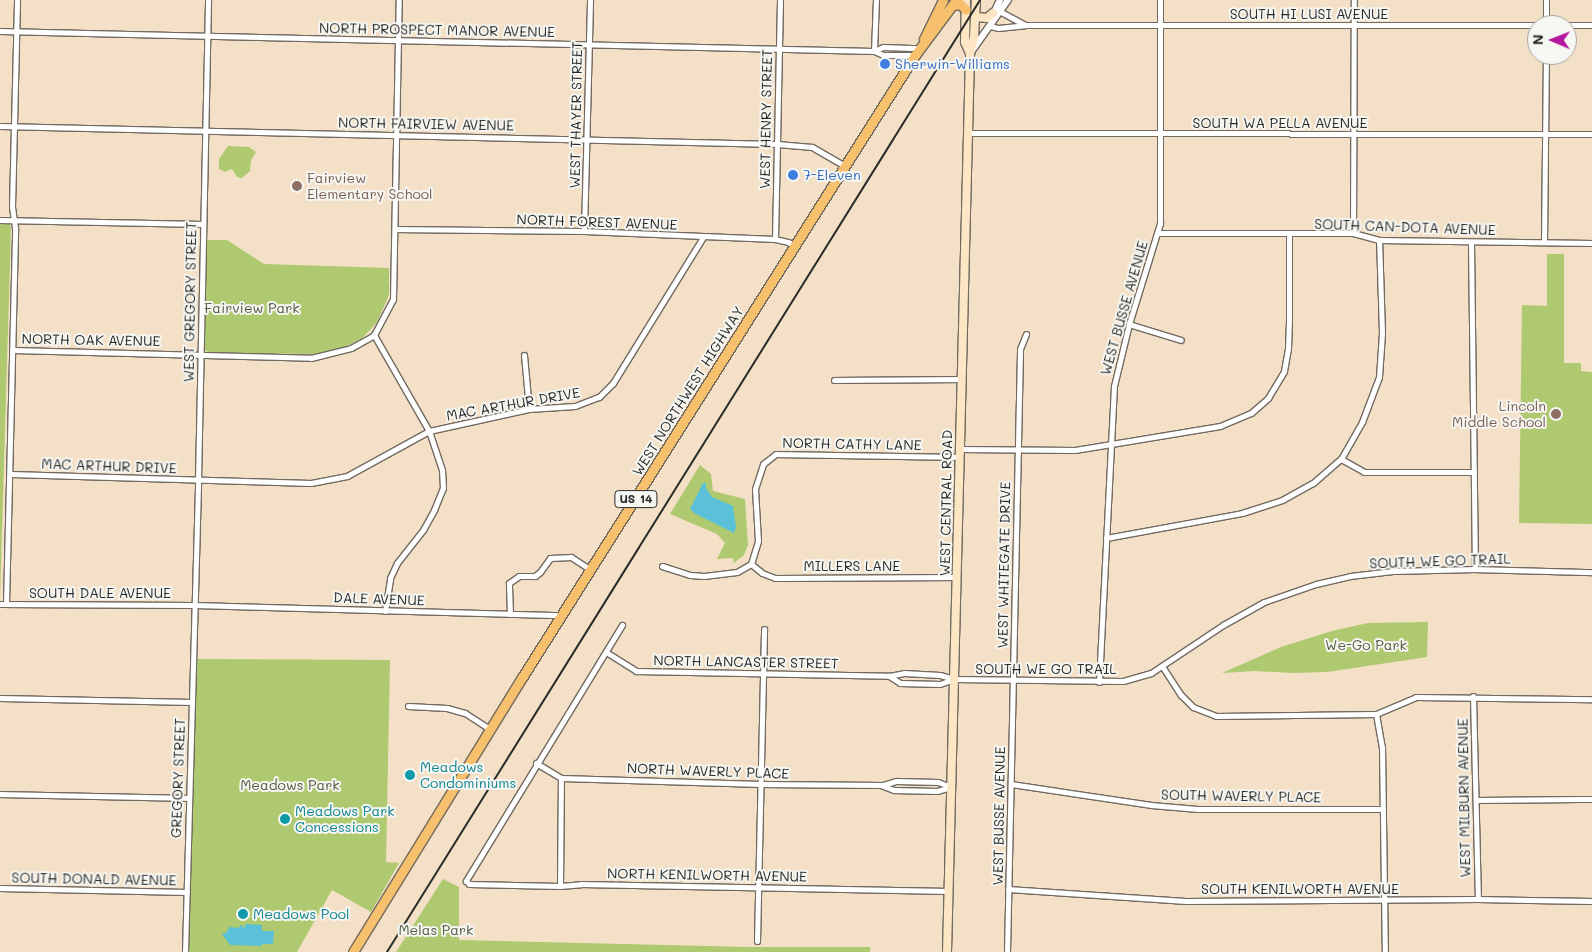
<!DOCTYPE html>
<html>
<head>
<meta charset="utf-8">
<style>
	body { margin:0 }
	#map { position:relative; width:1592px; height:952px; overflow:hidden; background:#f3e0c6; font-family:Mali,sans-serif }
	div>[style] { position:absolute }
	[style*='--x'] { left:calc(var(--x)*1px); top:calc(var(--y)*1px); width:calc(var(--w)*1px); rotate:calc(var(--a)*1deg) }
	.green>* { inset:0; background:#aec96f }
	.water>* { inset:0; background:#5ac1d8 }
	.roads { filter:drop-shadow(1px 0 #716a61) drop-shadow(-1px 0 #716a61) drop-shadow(0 1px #716a61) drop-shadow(0 -1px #716a61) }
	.minor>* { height:5px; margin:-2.5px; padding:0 2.5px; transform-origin:2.5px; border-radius:2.5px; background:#fff }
	.tertiary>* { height:6px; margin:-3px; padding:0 3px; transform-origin:3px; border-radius:3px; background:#fff }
	.secondary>* { height:8px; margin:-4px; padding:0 4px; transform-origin:4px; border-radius:4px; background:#fce6c4 }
	.primary>* { height:9px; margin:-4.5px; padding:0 4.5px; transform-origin:4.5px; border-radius:4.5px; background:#f7c06c }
	.rail>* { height:2px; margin:-1px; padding:0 1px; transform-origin:1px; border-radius:1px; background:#2b2b2b }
	.dots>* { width:14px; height:14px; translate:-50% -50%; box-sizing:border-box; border:2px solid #f6f6f2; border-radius:50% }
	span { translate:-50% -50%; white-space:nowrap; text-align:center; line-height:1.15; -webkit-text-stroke:4px #f6f6f2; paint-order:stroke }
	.shield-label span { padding:1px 4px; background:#f6f6f2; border:1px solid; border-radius:4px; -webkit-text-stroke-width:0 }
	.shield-label { font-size:12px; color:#2b2b2b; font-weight:700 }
	.street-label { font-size:14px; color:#2b2b2b }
	.shop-label { font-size:14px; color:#366cbe }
	.left { translate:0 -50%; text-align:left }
	.education-label { font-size:14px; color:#785e54 }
	.right { translate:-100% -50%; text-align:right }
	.park-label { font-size:14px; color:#525a3f }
	.culture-label { font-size:14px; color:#0d838f }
	.north { position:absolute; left:1527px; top:15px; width:50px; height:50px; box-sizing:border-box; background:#f6f6f2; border:1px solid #a5a5a2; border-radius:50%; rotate:271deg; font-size:14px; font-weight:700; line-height:20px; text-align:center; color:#2b2b2b }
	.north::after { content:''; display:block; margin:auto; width:18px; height:22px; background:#b5179e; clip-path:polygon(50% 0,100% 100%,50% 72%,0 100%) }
</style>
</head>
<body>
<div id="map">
	<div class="green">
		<div style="clip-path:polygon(228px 146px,249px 147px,256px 152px,251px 160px,250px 171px,242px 178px,237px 177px,232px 169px,225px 172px,219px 169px,219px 159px)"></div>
		<div style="clip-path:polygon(0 223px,9px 224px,11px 228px,0 599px)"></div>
		<div style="clip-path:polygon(207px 240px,227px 240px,264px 264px,389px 268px,389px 295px,377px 322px,370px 330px,362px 338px,343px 348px,321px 354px,210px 353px,203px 349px)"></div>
		<div style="clip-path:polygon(1547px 254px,1564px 254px,1564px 363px,1581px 363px,1581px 371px,1592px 372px,1592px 524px,1519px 523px,1522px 305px,1547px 306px)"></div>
		<div style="clip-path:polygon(700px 465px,711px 474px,713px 491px,745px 499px,748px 545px,744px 555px,734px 563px,733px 558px,717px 559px,725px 543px,717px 534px,670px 514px)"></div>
		<div style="clip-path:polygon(1428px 622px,1427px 657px,1327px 672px,1293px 673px,1255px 671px,1222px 673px,1281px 647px,1332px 631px,1368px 623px)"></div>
		<div style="clip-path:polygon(196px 659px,390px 660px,386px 862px,399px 863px,371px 912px,332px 890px,297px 952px,188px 952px)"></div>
		<div style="clip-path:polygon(443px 879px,459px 887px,459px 940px,748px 947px,870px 947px,870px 952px,396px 952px)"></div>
	</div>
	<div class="water">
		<div style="clip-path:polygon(703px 483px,706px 483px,706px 488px,712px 497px,733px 506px,736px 527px,734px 533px,694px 513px,690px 509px)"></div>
		<div style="clip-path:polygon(245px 924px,262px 925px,262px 931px,274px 931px,273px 944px,262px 944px,262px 946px,230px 945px,222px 934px,227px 932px,229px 927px,239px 928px,240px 925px,245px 928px)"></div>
	</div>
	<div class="roads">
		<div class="minor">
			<div style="--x:1001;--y:12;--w:27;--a:28"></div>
			<div style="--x:1546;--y:25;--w:25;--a:-90"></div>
			<div style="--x:990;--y:26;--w:8;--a:14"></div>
			<div style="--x:998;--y:28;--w:27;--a:-6"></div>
			<div style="--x:1025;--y:25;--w:567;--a:0"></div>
			<div style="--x:0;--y:31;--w:874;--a:1.31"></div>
			<div style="--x:874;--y:51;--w:10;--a:-24"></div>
			<div style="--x:883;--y:47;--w:36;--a:2"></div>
			<div style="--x:874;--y:51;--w:51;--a:-87.8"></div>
			<div style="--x:874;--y:51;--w:10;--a:24"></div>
			<div style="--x:883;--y:55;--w:32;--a:0"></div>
			<div style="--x:0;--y:126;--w:777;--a:1.33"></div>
			<div style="--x:777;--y:144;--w:35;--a:5"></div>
			<div style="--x:812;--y:147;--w:38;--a:30"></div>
			<div style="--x:968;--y:133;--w:624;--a:0.09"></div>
			<div style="--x:0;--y:220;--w:203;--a:1.1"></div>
			<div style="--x:395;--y:229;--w:189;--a:0.6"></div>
			<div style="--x:584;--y:231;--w:191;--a:2.4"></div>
			<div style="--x:775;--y:239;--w:13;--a:13"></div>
			<div style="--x:788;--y:242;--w:8;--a:30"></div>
			<div style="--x:584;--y:231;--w:231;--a:-88.5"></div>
			<div style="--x:1157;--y:233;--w:196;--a:0"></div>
			<div style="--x:1353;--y:233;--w:27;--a:15"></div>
			<div style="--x:1379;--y:240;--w:213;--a:0.8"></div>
			<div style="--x:1353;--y:233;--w:233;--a:-89.8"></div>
			<div style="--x:775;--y:239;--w:239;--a:-88.8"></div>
			<div style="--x:1544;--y:242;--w:187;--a:-89.4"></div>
			<div style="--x:1471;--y:243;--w:326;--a:89.3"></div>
			<div style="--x:1129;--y:324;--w:54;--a:17.1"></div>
			<div style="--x:13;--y:350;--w:298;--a:1.5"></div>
			<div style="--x:311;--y:358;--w:41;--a:-14"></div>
			<div style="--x:351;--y:348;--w:26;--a:-29"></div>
			<div style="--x:524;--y:355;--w:54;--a:84.7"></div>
			<div style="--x:834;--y:380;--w:128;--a:-0.4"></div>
			<div style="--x:960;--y:449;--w:115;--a:0.5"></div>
			<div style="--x:1075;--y:450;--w:147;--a:-9.4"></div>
			<div style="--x:1220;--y:426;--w:34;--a:-23"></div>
			<div style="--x:1251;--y:413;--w:23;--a:-41"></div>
			<div style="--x:1268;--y:398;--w:31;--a:-59"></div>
			<div style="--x:1284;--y:371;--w:22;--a:-80"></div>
			<div style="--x:1288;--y:349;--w:29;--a:-88"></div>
			<div style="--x:1289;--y:320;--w:86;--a:-90"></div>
			<div style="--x:1341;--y:459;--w:26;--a:29"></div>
			<div style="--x:1364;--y:472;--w:110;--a:0"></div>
			<div style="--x:11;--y:474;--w:300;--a:1.7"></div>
			<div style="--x:311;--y:483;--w:37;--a:-11"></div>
			<div style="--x:347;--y:476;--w:94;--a:-28.8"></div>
			<div style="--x:429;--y:431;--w:102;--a:-12.4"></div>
			<div style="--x:529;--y:409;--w:46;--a:-3.7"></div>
			<div style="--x:575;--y:406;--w:26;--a:-21"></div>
			<div style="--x:599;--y:397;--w:20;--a:-45"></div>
			<div style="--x:613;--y:383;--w:172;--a:-58.3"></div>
			<div style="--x:1106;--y:538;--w:138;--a:-10.4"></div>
			<div style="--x:1242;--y:513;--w:42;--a:-18"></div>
			<div style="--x:1282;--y:500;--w:35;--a:-29"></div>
			<div style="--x:1313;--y:483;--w:37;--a:-41"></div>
			<div style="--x:1341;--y:459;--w:43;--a:-60.4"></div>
			<div style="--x:1362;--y:422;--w:48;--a:-69.3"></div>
			<div style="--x:1379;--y:377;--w:44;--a:-86.1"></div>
			<div style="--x:1382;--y:333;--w:93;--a:-91.8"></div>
			<div style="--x:751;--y:564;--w:14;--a:39"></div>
			<div style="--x:762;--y:573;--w:14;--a:21"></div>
			<div style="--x:775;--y:578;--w:182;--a:-0.3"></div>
			<div style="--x:662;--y:566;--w:29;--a:18"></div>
			<div style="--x:690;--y:575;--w:14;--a:4"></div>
			<div style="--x:704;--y:576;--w:33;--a:-7"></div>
			<div style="--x:737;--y:572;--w:16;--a:-30"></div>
			<div style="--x:751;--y:564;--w:24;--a:-73"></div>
			<div style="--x:758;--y:541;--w:52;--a:-93.3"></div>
			<div style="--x:755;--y:489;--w:26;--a:-72"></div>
			<div style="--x:763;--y:464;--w:16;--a:-38"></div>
			<div style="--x:776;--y:454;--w:184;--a:0.9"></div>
			<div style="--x:0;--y:604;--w:194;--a:0.3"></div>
			<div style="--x:194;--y:605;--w:368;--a:1.6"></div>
			<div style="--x:6;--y:604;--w:376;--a:-88.6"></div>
			<div style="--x:15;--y:228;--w:21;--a:-98"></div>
			<div style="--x:12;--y:207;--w:207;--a:-88.6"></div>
			<div style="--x:385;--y:611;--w:33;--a:-81"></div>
			<div style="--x:390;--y:578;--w:17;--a:-65"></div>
			<div style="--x:397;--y:563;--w:42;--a:-51.8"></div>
			<div style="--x:423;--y:530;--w:23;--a:-61"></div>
			<div style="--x:434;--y:510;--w:24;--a:-68"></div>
			<div style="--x:443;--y:488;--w:18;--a:-93"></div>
			<div style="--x:442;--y:470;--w:41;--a:-108.4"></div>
			<div style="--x:429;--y:431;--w:111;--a:-119.8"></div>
			<div style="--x:374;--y:335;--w:41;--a:-62.2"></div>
			<div style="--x:393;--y:299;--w:299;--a:-88.9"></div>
			<div style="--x:510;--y:614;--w:31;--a:-92"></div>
			<div style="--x:509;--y:583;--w:12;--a:-35"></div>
			<div style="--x:519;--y:576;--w:16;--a:0"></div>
			<div style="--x:535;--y:576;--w:6;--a:-39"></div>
			<div style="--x:540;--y:572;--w:17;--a:-54"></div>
			<div style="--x:550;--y:558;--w:21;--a:-3"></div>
			<div style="--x:571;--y:557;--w:24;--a:33"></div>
			<div style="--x:622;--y:625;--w:300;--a:121.4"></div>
			<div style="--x:466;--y:881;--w:4;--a:45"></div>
			<div style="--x:469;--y:884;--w:91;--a:1.3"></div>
			<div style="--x:560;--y:886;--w:21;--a:-5"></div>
			<div style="--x:581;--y:884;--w:368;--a:1.1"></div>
			<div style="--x:606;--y:652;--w:36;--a:32"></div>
			<div style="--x:636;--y:671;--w:253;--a:1.1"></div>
			<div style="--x:889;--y:676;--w:15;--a:-11"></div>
			<div style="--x:904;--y:673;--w:36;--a:3"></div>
			<div style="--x:940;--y:675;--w:15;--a:16"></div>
			<div style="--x:1162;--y:666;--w:35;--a:57"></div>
			<div style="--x:1181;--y:695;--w:17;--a:45"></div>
			<div style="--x:1193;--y:707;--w:25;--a:21"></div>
			<div style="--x:1216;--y:716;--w:160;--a:-0.7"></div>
			<div style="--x:1376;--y:714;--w:43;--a:-23"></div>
			<div style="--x:1416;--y:697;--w:176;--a:0.7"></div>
			<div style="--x:889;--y:676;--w:13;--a:32"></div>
			<div style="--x:900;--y:683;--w:40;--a:1.4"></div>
			<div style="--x:940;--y:684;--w:15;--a:-20"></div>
			<div style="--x:954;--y:679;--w:169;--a:0.7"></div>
			<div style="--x:1123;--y:681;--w:29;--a:-16"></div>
			<div style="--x:1151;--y:673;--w:87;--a:-33.7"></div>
			<div style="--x:1223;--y:625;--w:47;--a:-29.3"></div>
			<div style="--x:1264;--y:602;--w:55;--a:-19.1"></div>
			<div style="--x:1316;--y:584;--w:35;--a:-13"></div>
			<div style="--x:1350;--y:576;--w:43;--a:-6.6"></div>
			<div style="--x:1393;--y:571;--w:82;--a:-1.4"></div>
			<div style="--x:1475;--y:569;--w:117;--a:1.5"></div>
			<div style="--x:1099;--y:682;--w:296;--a:-87.1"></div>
			<div style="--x:1114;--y:386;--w:64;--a:-76.4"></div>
			<div style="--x:1129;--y:324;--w:106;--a:-72.9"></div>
			<div style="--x:1160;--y:223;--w:223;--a:-90"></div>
			<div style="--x:1473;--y:696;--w:203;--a:88.6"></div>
			<div style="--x:0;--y:698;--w:192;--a:1.2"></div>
			<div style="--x:408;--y:706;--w:39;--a:3"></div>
			<div style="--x:447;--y:708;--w:19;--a:16"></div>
			<div style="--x:465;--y:713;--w:30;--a:33"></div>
			<div style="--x:1376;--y:714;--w:34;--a:80"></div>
			<div style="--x:1382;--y:747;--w:205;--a:89.2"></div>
			<div style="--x:536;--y:763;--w:29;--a:31"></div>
			<div style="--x:561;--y:778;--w:200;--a:1.7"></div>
			<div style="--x:761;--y:784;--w:122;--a:0.5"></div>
			<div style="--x:883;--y:785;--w:14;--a:-17"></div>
			<div style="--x:896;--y:781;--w:42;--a:1.4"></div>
			<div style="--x:938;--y:782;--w:14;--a:21"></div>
			<div style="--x:1011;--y:784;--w:142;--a:8.5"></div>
			<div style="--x:1151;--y:805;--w:47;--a:4.9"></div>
			<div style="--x:1198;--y:809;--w:184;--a:0"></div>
			<div style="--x:883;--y:786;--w:12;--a:20"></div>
			<div style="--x:894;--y:790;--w:43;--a:1.3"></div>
			<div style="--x:937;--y:791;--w:15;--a:-16"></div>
			<div style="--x:0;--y:794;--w:189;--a:1.2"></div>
			<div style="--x:1476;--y:800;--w:116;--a:-0.5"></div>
			<div style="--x:560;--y:886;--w:108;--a:-89.5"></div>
			<div style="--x:0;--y:888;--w:187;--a:1.2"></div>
			<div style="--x:1008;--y:889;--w:178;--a:3.9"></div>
			<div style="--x:1186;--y:901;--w:292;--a:-0.4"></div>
			<div style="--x:1478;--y:899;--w:114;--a:1"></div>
			<div style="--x:757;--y:941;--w:312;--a:-88.7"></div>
			<div style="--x:185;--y:952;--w:472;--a:-88.4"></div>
			<div style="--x:198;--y:480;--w:480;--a:-88.8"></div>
			<div style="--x:1007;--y:952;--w:603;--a:-88.76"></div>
			<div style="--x:1020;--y:349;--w:16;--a:-68"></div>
		</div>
		<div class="tertiary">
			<div style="--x:992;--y:17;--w:19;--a:-65"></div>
			<div style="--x:971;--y:52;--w:64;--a:-54.6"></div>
		</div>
		<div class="secondary">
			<div style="--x:966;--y:0;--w:42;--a:91.4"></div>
			<div style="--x:965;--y:42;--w:13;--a:67"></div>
			<div style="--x:976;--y:17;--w:11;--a:5"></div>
			<div style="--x:987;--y:18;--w:8;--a:-40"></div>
			<div style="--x:947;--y:952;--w:898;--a:-88.53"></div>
			<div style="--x:970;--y:54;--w:17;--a:-77"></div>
			<div style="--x:974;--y:37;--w:37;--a:-87"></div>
		</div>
		<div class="primary">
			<div style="--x:953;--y:5;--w:7;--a:-8"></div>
			<div style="--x:960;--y:4;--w:8;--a:45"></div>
			<div style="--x:924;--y:39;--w:43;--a:-64"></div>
			<div style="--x:353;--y:952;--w:324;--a:-58.4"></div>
			<div style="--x:523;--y:676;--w:734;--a:-57.74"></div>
			<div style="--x:915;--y:55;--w:69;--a:-53.3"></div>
		</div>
	</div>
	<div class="rail">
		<div style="--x:387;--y:952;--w:1122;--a:-58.08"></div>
	</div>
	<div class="dots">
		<div style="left:885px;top:64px;background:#3f7fe0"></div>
		<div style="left:793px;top:175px;background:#3f7fe0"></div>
		<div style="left:297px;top:186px;background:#8d6e63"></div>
		<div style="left:1556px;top:414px;background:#8d6e63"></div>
		<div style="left:410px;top:775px;background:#0f9aa8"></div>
		<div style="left:285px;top:819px;background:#0f9aa8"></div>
		<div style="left:243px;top:914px;background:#0f9aa8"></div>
	</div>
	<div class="shield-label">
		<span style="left:636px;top:499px">US 14</span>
	</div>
	<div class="street-label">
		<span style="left:1309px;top:14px">SOUTH HI LUSI AVENUE</span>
		<span style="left:437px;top:30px;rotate:1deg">NORTH PROSPECT MANOR AVENUE</span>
		<span style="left:576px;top:115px;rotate:-89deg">WEST THAYER STREET</span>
		<span style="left:766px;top:119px;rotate:-89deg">WEST HENRY STREET</span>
		<span style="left:1280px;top:123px">SOUTH WA PELLA AVENUE</span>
		<span style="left:426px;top:124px;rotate:1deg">NORTH FAIRVIEW AVENUE</span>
		<span style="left:597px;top:222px;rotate:2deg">NORTH FOREST AVENUE</span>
		<span style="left:1405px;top:227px;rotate:2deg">SOUTH CAN-DOTA AVENUE</span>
		<span style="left:190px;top:302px;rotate:-89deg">WEST GREGORY STREET</span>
		<span style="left:1124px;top:308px;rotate:-74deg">WEST BUSSE AVENUE</span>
		<span style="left:91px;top:340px;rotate:1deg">NORTH OAK AVENUE</span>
		<span style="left:688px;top:391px;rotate:-58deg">WEST NORTHWEST HIGHWAY</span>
		<span style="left:513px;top:404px;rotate:-10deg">MAC ARTHUR DRIVE</span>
		<span style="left:852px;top:444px;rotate:1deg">NORTH CATHY LANE</span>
		<span style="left:109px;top:466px;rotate:2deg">MAC ARTHUR DRIVE</span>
		<span style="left:946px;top:503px;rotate:-89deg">WEST CENTRAL ROAD</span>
		<span style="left:1440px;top:561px;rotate:-2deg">SOUTH WE GO TRAIL</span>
		<span style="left:1004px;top:565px;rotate:-89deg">WEST WHITEGATE DRIVE</span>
		<span style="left:852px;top:566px">MILLERS LANE</span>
		<span style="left:100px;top:593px">SOUTH DALE AVENUE</span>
		<span style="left:379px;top:599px;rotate:2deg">DALE AVENUE</span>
		<span style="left:746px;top:662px;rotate:1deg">NORTH LANCASTER STREET</span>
		<span style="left:1046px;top:669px">SOUTH WE GO TRAIL</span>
		<span style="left:708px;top:771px;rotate:2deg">NORTH WAVERLY PLACE</span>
		<span style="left:178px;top:778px;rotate:-88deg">GREGORY STREET</span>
		<span style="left:1241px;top:796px;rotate:1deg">SOUTH WAVERLY PLACE</span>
		<span style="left:1464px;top:798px;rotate:-91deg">WEST MILBURN AVENUE</span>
		<span style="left:999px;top:816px;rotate:-89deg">WEST BUSSE AVENUE</span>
		<span style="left:707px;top:875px;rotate:1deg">NORTH KENILWORTH AVENUE</span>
		<span style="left:94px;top:879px;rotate:1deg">SOUTH DONALD AVENUE</span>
		<span style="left:1300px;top:889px">SOUTH KENILWORTH AVENUE</span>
	</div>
	<div class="shop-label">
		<span class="left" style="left:895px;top:64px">Sherwin-Williams</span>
		<span class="left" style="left:803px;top:175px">7-Eleven</span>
	</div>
	<div class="education-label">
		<span class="left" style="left:307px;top:186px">Fairview<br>Elementary School</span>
		<span class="right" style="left:1546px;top:414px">Lincoln<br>Middle School</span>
	</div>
	<div class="park-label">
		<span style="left:252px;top:308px">Fairview Park</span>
		<span style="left:1366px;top:645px">We-Go Park</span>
		<span style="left:290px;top:785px">Meadows Park</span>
		<span style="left:436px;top:930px">Melas Park</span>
	</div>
	<div class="culture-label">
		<span class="left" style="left:420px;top:775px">Meadows<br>Condominiums</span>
		<span class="left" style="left:295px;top:819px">Meadows Park<br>Concessions</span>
		<span class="left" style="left:253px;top:914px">Meadows Pool</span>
	</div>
	<div class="north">N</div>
</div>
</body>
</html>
